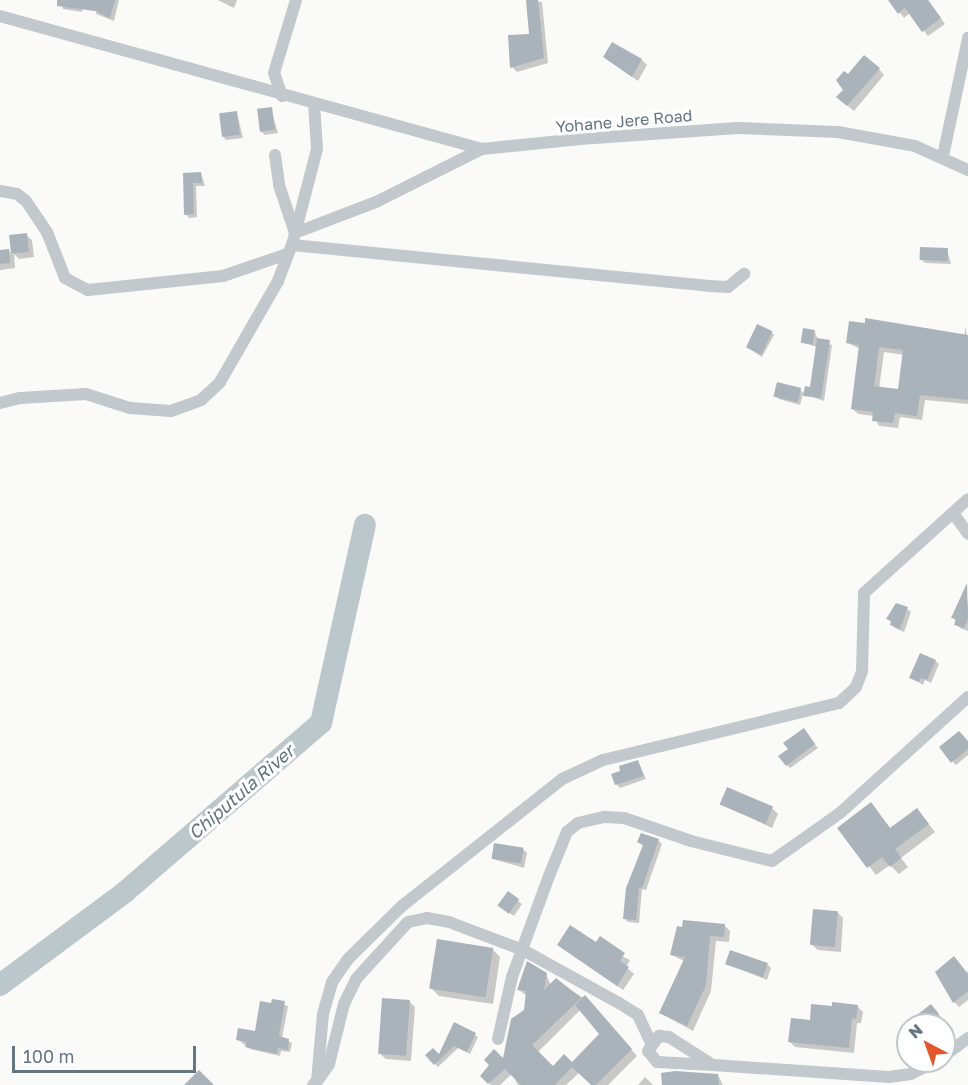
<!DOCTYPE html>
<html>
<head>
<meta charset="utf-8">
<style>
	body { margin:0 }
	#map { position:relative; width:968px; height:1085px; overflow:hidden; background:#fafaf8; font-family:"Golos Text",sans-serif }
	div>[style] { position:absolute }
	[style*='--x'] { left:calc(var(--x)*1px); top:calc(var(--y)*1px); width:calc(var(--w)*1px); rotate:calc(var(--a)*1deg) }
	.shadow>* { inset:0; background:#0003 }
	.river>* { height:22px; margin:-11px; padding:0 11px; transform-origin:11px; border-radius:11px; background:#bbc7cb }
	.building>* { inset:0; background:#aab3b9; transform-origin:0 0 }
	.street>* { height:12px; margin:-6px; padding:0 6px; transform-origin:6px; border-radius:6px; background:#c3c8cc }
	span { translate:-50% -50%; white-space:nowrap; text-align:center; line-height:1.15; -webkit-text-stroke:6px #fff; paint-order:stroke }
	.street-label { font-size:16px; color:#657683 }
	.water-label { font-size:18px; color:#60757c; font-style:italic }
	.north { position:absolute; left:896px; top:1013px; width:60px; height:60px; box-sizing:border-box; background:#fff; border:2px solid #c1c8cd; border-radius:50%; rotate:319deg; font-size:16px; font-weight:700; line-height:24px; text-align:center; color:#657683 }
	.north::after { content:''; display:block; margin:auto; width:21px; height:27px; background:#e4572e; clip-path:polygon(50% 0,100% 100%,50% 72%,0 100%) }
	.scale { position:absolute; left:12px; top:1046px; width:184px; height:27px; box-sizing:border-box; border:3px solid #657683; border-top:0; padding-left:8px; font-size:18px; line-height:21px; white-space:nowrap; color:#657683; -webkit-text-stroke:4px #fff; paint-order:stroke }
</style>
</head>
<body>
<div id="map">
	<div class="shadow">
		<div style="clip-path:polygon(60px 0,84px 0,82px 12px,63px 9px)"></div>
		<div style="clip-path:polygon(100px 0,119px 0,114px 21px,96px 14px)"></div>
		<div style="clip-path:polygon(218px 0,237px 0,234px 8px)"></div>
		<div style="clip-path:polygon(528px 0,542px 2px,548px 63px,517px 72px,512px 67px,531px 35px)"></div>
		<div style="clip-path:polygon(890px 0,928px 0,945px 24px,928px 36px,910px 13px,904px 18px)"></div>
		<div style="clip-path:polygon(642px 60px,647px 65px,638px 81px,611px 62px)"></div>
		<div style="clip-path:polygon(879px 69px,884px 75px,854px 111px,844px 103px,848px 76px)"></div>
		<div style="clip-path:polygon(271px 109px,278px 133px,265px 135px,261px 131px)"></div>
		<div style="clip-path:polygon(237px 113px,243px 138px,226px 140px,223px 136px)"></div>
		<div style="clip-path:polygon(201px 173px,205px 186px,196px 186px,197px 217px,189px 218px,186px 214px,184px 174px)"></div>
		<div style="clip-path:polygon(26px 235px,32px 240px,34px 257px,19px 259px,14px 254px,15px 268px,0 270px,0 251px,8px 250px,13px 255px,11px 237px)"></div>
		<div style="clip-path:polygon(947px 249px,951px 264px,925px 263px,921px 259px)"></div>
		<div style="clip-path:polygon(evenodd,966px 326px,968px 404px,925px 400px,922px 420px,900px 417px,898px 428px,879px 426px,874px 416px,858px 414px,853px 409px,860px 349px,848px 343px,964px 336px,966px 326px,884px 352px,904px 355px,899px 391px,879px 389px,884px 352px)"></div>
		<div style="clip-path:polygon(771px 332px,774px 335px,762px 357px,748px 348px)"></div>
		<div style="clip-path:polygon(815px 332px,818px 340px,832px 345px,824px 401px,803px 394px,800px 405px,779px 399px,775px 395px,800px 390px,805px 394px,811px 389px,817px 347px,802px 342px)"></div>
		<div style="clip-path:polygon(962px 601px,968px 603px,968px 631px,960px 628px,953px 617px)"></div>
		<div style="clip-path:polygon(907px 609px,911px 612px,904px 632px,895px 628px,888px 618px)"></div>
		<div style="clip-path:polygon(935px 661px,939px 664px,931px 683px,925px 680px,923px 685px,911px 678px)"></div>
		<div style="clip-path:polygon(807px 734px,818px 748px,790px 768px,787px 765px)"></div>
		<div style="clip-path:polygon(968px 743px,968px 755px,956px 765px,953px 762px)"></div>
		<div style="clip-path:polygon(638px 762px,646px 779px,620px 788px,616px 784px)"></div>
		<div style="clip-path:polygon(721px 804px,772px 808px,778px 814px,772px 828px)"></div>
		<div style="clip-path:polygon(871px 804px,891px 829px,917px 810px,935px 832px,901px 858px,908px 867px,899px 874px,890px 865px,876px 875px,839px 828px)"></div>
		<div style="clip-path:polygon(658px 840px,662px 844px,646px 890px,642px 889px,639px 923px,628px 922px,625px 919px,644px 846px,639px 842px)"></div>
		<div style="clip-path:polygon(524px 850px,527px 853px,524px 868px,493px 859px)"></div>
		<div style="clip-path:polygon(508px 893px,522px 904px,514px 916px,503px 909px)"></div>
		<div style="clip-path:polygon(837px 912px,843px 918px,841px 952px,818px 950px,812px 945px)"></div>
		<div style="clip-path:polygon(724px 925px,730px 931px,729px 942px,716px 941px,711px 991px,693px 1031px,660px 1013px,684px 961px,672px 955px)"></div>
		<div style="clip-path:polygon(596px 944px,630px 960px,626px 967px,634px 974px,623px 990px,559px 945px)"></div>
		<div style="clip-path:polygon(492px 949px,500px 957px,493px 1004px,439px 996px,431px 988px)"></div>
		<div style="clip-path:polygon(727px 964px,767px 964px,771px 968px,767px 980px)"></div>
		<div style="clip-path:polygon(968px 970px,968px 1000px,959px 1007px,954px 1002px)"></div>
		<div style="clip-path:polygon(evenodd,546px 974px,551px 985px,556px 980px,591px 1003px,637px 1056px,608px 1085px,593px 1085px,580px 1072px,566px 1085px,518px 1085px,512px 1074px,500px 1085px,491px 1085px,482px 1076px,504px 1061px,526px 1010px,527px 996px,519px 990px,546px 974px,581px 1009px,601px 1035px,572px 1064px,553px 1068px,537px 1053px,581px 1009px)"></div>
		<div style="clip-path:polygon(273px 1001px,288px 1006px,282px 1038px,292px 1043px,290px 1052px,281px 1051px,280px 1056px,250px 1049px,237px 1039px,256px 1032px)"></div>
		<div style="clip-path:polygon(409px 1001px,415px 1007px,411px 1061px,386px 1059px,380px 1054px)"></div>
		<div style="clip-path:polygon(857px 1006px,863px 1012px,861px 1023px,857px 1023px,854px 1053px,795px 1047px,790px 1042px,811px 1021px)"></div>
		<div style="clip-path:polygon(931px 1006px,941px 1017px,931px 1025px,908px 1025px,908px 1038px,901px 1029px)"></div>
		<div style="clip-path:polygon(455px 1024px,478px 1037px,470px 1054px,458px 1048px,438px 1067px,427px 1056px,439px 1057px)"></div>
		<div style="clip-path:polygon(718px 1075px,723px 1085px,664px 1085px)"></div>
		<div style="clip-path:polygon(645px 1077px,653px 1085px,638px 1085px)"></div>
	</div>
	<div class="river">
		<div style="--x:0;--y:985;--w:156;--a:-36.6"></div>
		<div style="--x:125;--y:892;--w:259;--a:-40.8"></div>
		<div style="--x:321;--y:723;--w:203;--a:-77.5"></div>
	</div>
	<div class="building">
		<div style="clip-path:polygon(57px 0,115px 0,110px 18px,95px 11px,57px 6px)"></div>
		<div style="clip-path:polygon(526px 0,538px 0,544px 58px,510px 68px,508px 35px,529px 34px)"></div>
		<div style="clip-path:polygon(888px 0,928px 0,941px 18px,922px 32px,905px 8px,898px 14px)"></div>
		<div style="clip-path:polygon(612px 42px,642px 59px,632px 77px,603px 57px)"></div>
		<div style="clip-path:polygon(864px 55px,880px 68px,847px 106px,836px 97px,843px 90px,836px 80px,844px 71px,848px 74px)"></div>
		<div style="left:272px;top:107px;width:23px;height:15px;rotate:83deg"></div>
		<div style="left:237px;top:111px;width:24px;height:18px;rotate:83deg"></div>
		<div style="clip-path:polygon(201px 172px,202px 183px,193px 183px,194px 214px,184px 215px,183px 173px)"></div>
		<div style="left:27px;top:233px;width:19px;height:18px;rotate:84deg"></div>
		<div style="left:920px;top:247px;width:28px;height:13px;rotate:2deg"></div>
		<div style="clip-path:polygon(9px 249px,10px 263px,0 264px,0 250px)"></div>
		<div style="clip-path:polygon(evenodd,865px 318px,968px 335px,968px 400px,920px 395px,917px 416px,895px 413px,893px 423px,872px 421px,873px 412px,851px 409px,859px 345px,846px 343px,849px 321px,865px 323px,865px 318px,879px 347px,903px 350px,898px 389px,874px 386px,879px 347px)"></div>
		<div style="left:757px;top:324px;width:17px;height:26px;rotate:25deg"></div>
		<div style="left:803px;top:328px;width:12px;height:15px;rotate:9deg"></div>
		<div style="clip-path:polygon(817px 338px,830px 340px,821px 398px,803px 396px,805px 386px,810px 387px)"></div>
		<div style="left:777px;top:382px;width:25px;height:15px;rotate:14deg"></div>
		<div style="clip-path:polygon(967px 583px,968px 619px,964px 628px,954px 625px,956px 619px,951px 618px)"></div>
		<div style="clip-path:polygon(896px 603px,908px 607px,900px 629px,890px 625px,891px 621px,886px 619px)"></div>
		<div style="clip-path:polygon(920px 653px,936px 660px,927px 680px,921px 678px,919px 682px,909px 678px)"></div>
		<div style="clip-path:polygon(804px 728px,815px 744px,786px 766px,778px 756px,788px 749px,783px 743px)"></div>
		<div style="clip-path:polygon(959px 731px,968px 741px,968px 749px,951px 763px,939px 747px)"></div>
		<div style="clip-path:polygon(638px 760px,644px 776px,615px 785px,611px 774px,620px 771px,619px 766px)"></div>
		<div style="left:727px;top:787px;width:50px;height:19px;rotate:23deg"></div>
		<div style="clip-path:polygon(871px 802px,890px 828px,917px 808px,929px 824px,895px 849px,901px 858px,890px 867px,882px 857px,867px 868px,837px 828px)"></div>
		<div style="clip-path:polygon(641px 833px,659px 839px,642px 888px,639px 887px,636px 920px,623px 919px,626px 888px,643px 845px,637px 842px)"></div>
		<div style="left:494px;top:843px;width:30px;height:16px;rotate:9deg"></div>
		<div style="left:508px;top:891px;width:14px;height:18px;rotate:36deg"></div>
		<div style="left:813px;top:909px;width:25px;height:36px;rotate:5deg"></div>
		<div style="clip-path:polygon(683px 920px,725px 924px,724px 937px,710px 936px,706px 985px,687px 1026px,659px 1013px,685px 957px,670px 955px,677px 926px,682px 927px)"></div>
		<div style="clip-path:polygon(570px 925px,596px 942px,600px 936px,625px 953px,620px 961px,629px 967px,617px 986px,557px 945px)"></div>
		<div style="left:437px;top:939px;width:57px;height:50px;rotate:9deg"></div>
		<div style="left:730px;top:950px;width:40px;height:15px;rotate:19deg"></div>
		<div style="clip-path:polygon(954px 956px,968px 974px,968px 991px,953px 1003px,935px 972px)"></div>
		<div style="clip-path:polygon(527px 961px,547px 973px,544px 990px,556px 978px,581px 998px,532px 1045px,553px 1066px,564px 1054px,572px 1062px,599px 1034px,575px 1005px,585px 995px,632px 1049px,596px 1085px,591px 1085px,572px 1067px,555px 1085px,521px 1085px,505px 1069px,488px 1084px,480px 1076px,489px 1065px,484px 1060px,494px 1049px,503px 1058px,511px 1019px,524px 1010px,526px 991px,517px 990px)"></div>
		<div style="left:382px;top:998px;width:28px;height:56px;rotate:4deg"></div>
		<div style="clip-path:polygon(272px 999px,285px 1001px,279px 1036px,289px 1039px,288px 1050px,278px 1048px,277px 1054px,245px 1047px,247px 1042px,236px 1040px,238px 1028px,255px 1031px,260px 1001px,271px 1003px)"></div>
		<div style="clip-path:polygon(832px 1002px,858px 1005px,856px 1019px,852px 1018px,849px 1048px,788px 1042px,791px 1018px,810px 1020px,811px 1004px,832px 1006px)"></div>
		<div style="clip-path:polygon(931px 1004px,939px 1014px,925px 1025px,904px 1025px)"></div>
		<div style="clip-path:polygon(454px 1022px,476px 1033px,467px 1052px,454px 1046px,434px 1065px,425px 1055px,433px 1048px,439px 1054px)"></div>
		<div style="clip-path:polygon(199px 1070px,214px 1085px,184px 1085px)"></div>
		<div style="clip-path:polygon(675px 1071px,718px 1074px,719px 1085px,662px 1085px,661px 1073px)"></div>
	</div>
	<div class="street">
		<div style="--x:0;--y:16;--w:500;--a:15.43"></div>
		<div style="--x:282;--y:96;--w:24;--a:-109"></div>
		<div style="--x:274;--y:73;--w:76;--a:-73.2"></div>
		<div style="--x:275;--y:155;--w:30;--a:82"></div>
		<div style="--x:279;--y:185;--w:51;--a:71.6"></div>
		<div style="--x:295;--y:233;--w:87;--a:-20.9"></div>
		<div style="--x:376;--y:202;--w:119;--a:-26.6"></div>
		<div style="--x:482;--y:149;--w:99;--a:-5.8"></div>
		<div style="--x:580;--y:139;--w:158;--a:-4"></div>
		<div style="--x:738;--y:128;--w:100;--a:2.3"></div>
		<div style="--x:838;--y:132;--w:78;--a:10.3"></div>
		<div style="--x:915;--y:146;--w:58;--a:24.4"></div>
		<div style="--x:943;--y:156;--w:121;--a:-78"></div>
		<div style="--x:0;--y:191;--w:17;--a:10"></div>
		<div style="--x:17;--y:194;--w:11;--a:38"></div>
		<div style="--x:26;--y:201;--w:37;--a:56"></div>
		<div style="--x:47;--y:232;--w:49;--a:68.6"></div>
		<div style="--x:65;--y:278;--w:26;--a:28"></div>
		<div style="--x:88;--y:290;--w:136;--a:-5.9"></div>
		<div style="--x:223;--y:276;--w:68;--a:-19"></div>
		<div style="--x:292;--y:245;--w:419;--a:5.6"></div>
		<div style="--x:709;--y:286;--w:19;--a:3"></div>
		<div style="--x:728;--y:287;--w:21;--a:-39"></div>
		<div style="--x:0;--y:403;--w:21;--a:-14"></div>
		<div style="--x:20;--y:398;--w:66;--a:-3.5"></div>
		<div style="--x:86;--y:394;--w:46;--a:17.7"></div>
		<div style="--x:130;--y:408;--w:41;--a:4.2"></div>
		<div style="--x:171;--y:411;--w:32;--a:-20"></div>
		<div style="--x:201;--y:400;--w:26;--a:-43"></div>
		<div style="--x:220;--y:382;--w:116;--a:-60.1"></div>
		<div style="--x:278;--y:281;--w:39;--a:-69"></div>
		<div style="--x:292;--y:245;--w:99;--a:-75.4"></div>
		<div style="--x:317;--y:149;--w:45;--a:-93.8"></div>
		<div style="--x:953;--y:513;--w:26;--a:54"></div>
		<div style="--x:498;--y:1039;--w:64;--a:-77.3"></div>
		<div style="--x:512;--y:977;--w:108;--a:-69.9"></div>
		<div style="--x:549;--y:876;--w:48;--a:-67.8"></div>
		<div style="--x:567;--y:832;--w:14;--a:-39"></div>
		<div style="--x:578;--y:823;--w:28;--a:-13"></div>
		<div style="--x:605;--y:817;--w:19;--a:3"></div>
		<div style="--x:624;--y:818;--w:71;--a:18.9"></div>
		<div style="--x:691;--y:841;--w:83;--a:13.9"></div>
		<div style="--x:772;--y:861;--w:83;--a:-35.2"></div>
		<div style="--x:840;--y:813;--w:173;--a:-42.2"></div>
		<div style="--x:944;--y:1056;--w:30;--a:-37"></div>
		<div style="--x:713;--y:1065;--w:56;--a:-176.9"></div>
		<div style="--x:657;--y:1062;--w:14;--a:-129"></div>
		<div style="--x:648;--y:1051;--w:19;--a:-54"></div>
		<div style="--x:659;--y:1036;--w:10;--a:6"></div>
		<div style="--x:669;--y:1037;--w:52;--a:32.5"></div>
		<div style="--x:713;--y:1065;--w:176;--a:3.9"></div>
		<div style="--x:889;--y:1077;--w:22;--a:-8"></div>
		<div style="--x:911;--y:1074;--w:29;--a:-27"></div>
		<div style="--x:318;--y:1080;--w:19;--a:-55"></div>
		<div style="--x:329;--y:1064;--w:62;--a:-76"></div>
		<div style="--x:344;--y:1004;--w:28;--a:-64"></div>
		<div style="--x:356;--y:979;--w:77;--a:-47.6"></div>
		<div style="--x:408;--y:922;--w:19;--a:-12"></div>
		<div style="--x:427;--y:918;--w:22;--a:10"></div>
		<div style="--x:449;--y:922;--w:79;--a:20.7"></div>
		<div style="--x:523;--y:950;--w:110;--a:28.9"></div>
		<div style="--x:619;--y:1003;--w:22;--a:32"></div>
		<div style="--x:638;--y:1015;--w:31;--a:65"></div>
		<div style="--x:313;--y:1085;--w:6;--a:-45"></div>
		<div style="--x:317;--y:1081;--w:67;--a:-84.9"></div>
		<div style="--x:323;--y:1014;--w:33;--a:-74"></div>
		<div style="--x:332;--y:982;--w:28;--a:-55"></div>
		<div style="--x:348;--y:959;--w:76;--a:-44.5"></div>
		<div style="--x:402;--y:906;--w:204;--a:-38.4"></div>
		<div style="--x:562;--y:779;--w:45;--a:-24.9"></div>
		<div style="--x:603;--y:760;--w:243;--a:-13.6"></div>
		<div style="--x:839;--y:703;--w:23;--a:-43"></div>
		<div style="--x:856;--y:687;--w:17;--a:-69"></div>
		<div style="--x:862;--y:671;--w:78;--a:-88.5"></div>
		<div style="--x:864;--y:593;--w:140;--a:-42.1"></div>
	</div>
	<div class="street-label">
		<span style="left:624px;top:121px;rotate:-5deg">Yohane Jere Road</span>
	</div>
	<div class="water-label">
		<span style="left:241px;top:792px;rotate:-41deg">Chiputula River</span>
	</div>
	<div class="north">N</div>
	<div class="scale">100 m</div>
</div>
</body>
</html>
